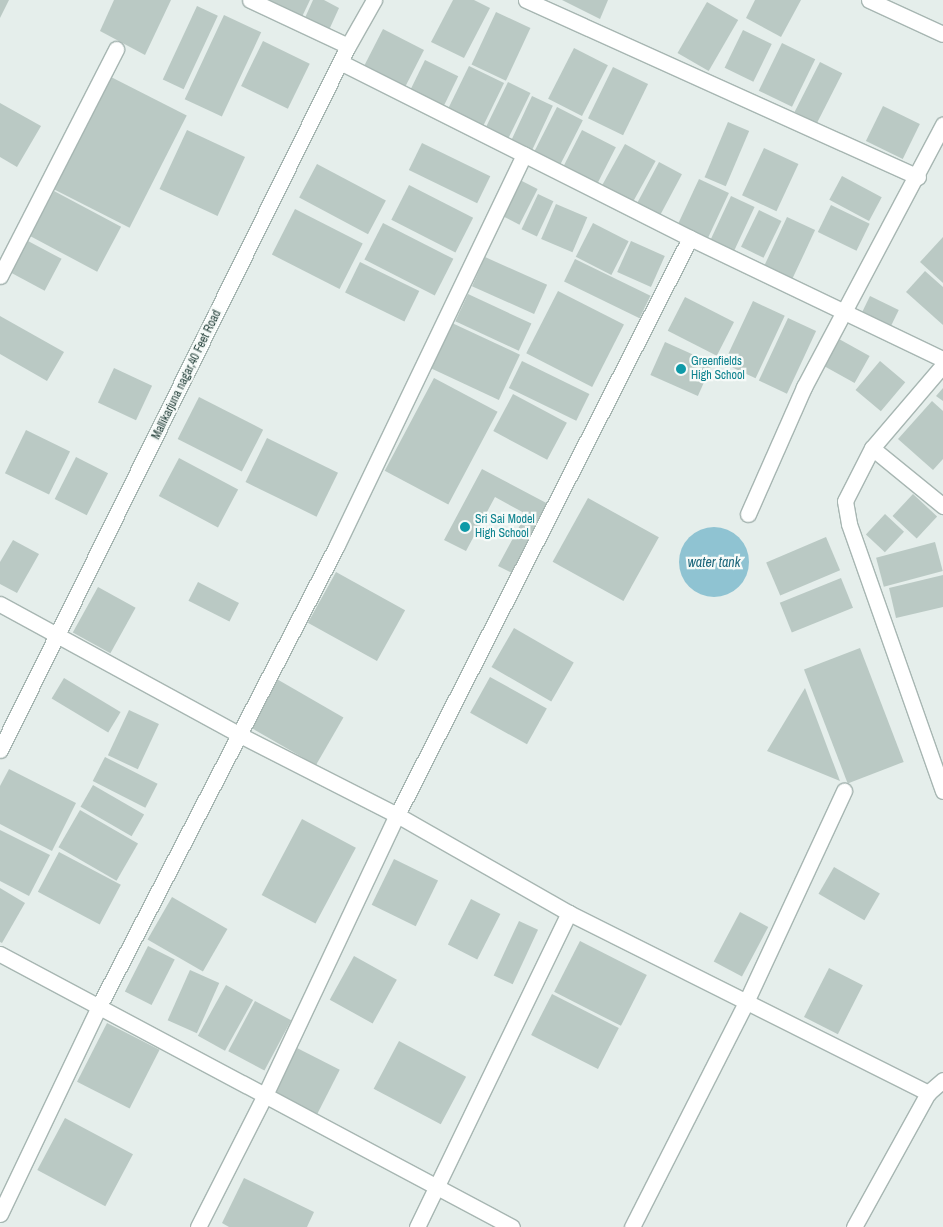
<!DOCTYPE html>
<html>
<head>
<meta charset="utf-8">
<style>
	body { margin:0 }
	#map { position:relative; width:943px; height:1227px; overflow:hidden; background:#e5eeeb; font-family:"Archivo Narrow",sans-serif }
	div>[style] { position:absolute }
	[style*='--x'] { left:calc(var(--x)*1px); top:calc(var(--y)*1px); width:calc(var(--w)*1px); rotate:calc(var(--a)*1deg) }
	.water>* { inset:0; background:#8fc3d2 }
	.round { border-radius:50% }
	.building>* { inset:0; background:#bac9c4; transform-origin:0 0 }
	.roads { filter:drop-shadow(1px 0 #a7b6b2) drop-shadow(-1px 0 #a7b6b2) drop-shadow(0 1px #a7b6b2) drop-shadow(0 -1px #a7b6b2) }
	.street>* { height:15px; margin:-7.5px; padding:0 7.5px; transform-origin:7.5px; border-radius:7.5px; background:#fff }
	.dots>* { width:14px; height:14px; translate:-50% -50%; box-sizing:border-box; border:2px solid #f6faf8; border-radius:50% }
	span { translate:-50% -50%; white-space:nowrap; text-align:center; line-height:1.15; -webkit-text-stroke:4.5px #f6faf8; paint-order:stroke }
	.culture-label { font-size:12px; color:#0d838f }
	.left { translate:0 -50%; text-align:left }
	.street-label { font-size:12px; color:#24403a }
	.water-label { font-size:14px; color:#1e677c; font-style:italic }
</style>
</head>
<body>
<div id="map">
	<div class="water">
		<div class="round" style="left:679px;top:527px;width:70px;height:70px"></div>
	</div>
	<div class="building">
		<div style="clip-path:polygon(0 0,9px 0,0 18px)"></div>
		<div style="clip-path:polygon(114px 0,171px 0,145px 55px,100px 31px)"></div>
		<div style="clip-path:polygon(263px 0,310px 0,300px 21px)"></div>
		<div style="clip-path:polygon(313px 0,324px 0,339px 8px,329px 30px,304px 20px)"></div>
		<div style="clip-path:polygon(453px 0,474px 0,490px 8px,464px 58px,431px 42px)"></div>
		<div style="clip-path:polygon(562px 0,608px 0,600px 19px)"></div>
		<div style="clip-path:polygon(755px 0,801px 0,781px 37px,746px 18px)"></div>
		<div style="left:707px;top:2px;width:36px;height:59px;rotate:30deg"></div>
		<div style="left:197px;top:6px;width:23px;height:81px;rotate:25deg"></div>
		<div style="left:496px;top:12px;width:38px;height:58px;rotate:25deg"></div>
		<div style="left:224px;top:15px;width:41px;height:93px;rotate:25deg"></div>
		<div style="left:383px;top:29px;width:46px;height:45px;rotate:27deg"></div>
		<div style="left:743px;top:30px;width:32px;height:42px;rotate:26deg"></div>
		<div style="left:263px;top:41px;width:52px;height:50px;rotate:26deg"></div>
		<div style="left:782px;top:43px;width:37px;height:53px;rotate:26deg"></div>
		<div style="left:574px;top:48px;width:38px;height:57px;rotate:27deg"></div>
		<div style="left:425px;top:60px;width:37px;height:37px;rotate:26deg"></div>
		<div style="left:820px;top:62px;width:25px;height:56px;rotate:27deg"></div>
		<div style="left:469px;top:66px;width:39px;height:51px;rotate:26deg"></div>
		<div style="left:613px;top:67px;width:39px;height:57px;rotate:26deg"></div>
		<div style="left:111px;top:77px;width:85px;height:126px;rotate:27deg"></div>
		<div style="left:508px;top:82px;width:25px;height:54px;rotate:26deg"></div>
		<div style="left:532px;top:96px;width:23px;height:53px;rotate:25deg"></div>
		<div style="clip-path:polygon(0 103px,41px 126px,17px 167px,0 157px)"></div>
		<div style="left:883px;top:106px;width:41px;height:39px;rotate:26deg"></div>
		<div style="left:557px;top:107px;width:29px;height:55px;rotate:27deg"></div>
		<div style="left:728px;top:122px;width:23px;height:60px;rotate:23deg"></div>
		<div style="left:187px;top:130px;width:64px;height:65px;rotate:25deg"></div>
		<div style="left:582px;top:130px;width:38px;height:46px;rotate:27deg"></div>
		<div style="left:422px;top:143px;width:76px;height:30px;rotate:26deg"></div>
		<div style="left:625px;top:144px;width:35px;height:50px;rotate:29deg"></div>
		<div style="left:764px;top:148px;width:38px;height:52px;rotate:25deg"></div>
		<div style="left:659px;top:162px;width:26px;height:48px;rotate:28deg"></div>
		<div style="left:317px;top:164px;width:78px;height:38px;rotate:28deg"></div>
		<div style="left:842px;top:176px;width:45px;height:27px;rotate:28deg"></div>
		<div style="left:518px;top:179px;width:22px;height:40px;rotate:27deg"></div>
		<div style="left:699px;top:179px;width:33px;height:51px;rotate:25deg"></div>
		<div style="left:409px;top:185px;width:72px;height:39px;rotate:27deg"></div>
		<div style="left:54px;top:191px;width:76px;height:51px;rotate:28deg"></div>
		<div style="left:538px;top:194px;width:17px;height:39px;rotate:25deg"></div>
		<div style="left:731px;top:196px;width:26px;height:50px;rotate:25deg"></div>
		<div style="left:556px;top:204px;width:34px;height:38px;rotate:23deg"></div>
		<div style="left:831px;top:205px;width:43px;height:30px;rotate:26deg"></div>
		<div style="left:295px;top:209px;width:76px;height:51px;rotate:27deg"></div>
		<div style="left:759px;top:210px;width:25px;height:41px;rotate:26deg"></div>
		<div style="left:787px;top:217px;width:31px;height:56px;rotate:25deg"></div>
		<div style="left:383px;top:223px;width:79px;height:41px;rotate:27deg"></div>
		<div style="left:593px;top:223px;width:40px;height:38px;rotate:27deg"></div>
		<div style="clip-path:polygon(943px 237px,943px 283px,920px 262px)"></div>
		<div style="left:28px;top:241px;width:38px;height:36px;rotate:28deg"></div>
		<div style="left:631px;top:241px;width:37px;height:34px;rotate:24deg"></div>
		<div style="left:485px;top:257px;width:68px;height:32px;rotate:24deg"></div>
		<div style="left:575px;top:259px;width:84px;height:25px;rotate:26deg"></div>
		<div style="left:360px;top:262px;width:66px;height:34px;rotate:26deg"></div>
		<div style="clip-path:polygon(925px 271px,943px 287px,943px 325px,906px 292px)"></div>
		<div style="left:558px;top:291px;width:74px;height:70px;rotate:27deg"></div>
		<div style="left:468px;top:294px;width:70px;height:30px;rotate:25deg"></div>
		<div style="left:870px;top:296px;width:32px;height:20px;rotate:26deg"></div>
		<div style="left:685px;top:297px;width:55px;height:38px;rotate:27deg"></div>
		<div style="left:753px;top:301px;width:35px;height:69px;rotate:25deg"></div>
		<div style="clip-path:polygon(0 316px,64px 352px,47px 381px,0 354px)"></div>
		<div style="left:788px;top:318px;width:31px;height:69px;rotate:25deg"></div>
		<div style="left:452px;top:323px;width:75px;height:50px;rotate:25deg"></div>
		<div style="left:839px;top:339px;width:35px;height:31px;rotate:29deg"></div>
		<div style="left:665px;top:342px;width:52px;height:36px;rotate:24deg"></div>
		<div style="left:522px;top:361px;width:75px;height:30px;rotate:26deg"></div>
		<div style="left:880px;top:361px;width:33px;height:38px;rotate:40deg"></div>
		<div style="left:114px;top:368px;width:42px;height:38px;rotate:25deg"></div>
		<div style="left:434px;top:378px;width:72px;height:105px;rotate:28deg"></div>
		<div style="clip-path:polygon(943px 388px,943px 401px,936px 396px)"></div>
		<div style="left:513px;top:394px;width:61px;height:42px;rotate:28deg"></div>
		<div style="left:199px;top:397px;width:72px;height:47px;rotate:27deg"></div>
		<div style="clip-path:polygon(932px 401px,943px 411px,943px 459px,933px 470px,898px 439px)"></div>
		<div style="left:26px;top:430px;width:49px;height:48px;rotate:26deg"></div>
		<div style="left:267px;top:438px;width:79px;height:49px;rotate:26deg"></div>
		<div style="left:76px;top:457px;width:36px;height:47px;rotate:27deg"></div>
		<div style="left:179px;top:458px;width:67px;height:43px;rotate:28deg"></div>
		<div style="clip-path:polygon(482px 469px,552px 506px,516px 575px,498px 566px,526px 514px,495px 497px,466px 551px,444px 540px)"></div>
		<div style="left:913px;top:494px;width:33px;height:30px;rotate:43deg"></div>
		<div style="left:588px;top:498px;width:81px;height:73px;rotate:29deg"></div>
		<div style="left:885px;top:514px;width:26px;height:28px;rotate:43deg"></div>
		<div style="left:826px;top:537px;width:36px;height:65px;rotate:67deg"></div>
		<div style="clip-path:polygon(13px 540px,39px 554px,17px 593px,0 584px,0 562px)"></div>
		<div style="left:935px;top:542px;width:30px;height:61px;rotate:75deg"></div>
		<div style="left:336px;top:572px;width:79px;height:58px;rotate:29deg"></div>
		<div style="clip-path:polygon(943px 575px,943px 607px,896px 618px,889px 588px)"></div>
		<div style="left:841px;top:578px;width:32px;height:66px;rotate:68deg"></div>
		<div style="left:198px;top:582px;width:46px;height:21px;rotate:27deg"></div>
		<div style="left:98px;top:587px;width:43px;height:52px;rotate:29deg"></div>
		<div style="left:514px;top:628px;width:69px;height:45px;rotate:30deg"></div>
		<div style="left:860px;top:648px;width:122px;height:60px;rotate:69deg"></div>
		<div style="left:490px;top:677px;width:65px;height:41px;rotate:29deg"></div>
		<div style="left:64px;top:678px;width:66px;height:24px;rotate:31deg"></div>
		<div style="left:275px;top:678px;width:79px;height:55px;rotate:30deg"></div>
		<div style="clip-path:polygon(805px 688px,840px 781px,767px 751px)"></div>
		<div style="left:129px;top:710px;width:33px;height:50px;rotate:25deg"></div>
		<div style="left:105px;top:757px;width:59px;height:27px;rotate:27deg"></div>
		<div style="clip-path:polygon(9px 769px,76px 803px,52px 851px,0 824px,0 786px)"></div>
		<div style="left:93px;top:785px;width:59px;height:25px;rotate:30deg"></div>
		<div style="left:80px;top:810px;width:67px;height:43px;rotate:30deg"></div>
		<div style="left:302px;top:819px;width:61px;height:86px;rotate:28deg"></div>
		<div style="clip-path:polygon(0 830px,50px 855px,29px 896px,0 881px)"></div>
		<div style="left:59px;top:852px;width:70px;height:45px;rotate:28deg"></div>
		<div style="left:394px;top:859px;width:49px;height:51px;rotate:26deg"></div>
		<div style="left:834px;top:867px;width:53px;height:31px;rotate:30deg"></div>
		<div style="clip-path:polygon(0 888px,25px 903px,2px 943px,0 942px)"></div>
		<div style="left:172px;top:897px;width:64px;height:49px;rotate:30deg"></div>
		<div style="left:471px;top:899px;width:33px;height:51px;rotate:27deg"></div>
		<div style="left:740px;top:912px;width:32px;height:56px;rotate:28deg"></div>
		<div style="left:519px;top:921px;width:21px;height:60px;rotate:25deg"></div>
		<div style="left:580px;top:941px;width:75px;height:57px;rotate:27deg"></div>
		<div style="left:148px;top:946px;width:30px;height:51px;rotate:27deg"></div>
		<div style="left:354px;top:956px;width:49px;height:50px;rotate:29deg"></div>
		<div style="left:829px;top:968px;width:38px;height:55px;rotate:27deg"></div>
		<div style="left:190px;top:970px;width:32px;height:55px;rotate:24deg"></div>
		<div style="left:226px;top:985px;width:31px;height:58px;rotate:29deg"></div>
		<div style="left:552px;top:994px;width:75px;height:46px;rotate:27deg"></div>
		<div style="left:255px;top:1001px;width:41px;height:57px;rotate:28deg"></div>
		<div style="left:107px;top:1023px;width:59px;height:66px;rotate:27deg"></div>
		<div style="left:399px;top:1041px;width:76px;height:54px;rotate:28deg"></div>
		<div style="left:297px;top:1048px;width:48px;height:53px;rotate:27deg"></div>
		<div style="left:65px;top:1118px;width:77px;height:59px;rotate:28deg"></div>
		<div style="clip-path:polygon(244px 1178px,314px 1212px,307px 1227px,229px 1227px,222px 1223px)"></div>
	</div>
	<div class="roads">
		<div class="street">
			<div style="--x:250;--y:0;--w:108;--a:25.1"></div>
			<div style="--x:526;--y:0;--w:430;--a:24.3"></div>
			<div style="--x:869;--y:0;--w:81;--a:24.7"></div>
			<div style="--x:342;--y:63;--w:390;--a:26.7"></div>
			<div style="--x:690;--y:238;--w:280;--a:25.6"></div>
			<div style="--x:0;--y:276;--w:255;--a:-62.9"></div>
			<div style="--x:943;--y:365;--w:109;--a:130.5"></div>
			<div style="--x:872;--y:448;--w:59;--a:117"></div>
			<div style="--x:845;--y:501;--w:23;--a:80"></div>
			<div style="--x:849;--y:524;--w:283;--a:70.6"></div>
			<div style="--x:872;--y:448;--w:92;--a:39.2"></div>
			<div style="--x:748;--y:514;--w:139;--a:-66.2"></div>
			<div style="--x:804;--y:387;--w:297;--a:-62.1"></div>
			<div style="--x:0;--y:604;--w:271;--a:28.6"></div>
			<div style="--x:238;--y:734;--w:178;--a:27"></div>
			<div style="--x:397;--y:815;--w:198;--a:29.7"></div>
			<div style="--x:569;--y:913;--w:402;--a:26.6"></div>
			<div style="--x:928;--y:1093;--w:153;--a:118.9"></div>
			<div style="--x:0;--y:750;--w:785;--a:-63.7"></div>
			<div style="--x:348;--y:46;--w:53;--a:-60.5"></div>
			<div style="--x:0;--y:954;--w:580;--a:28.07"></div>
			<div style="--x:928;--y:1093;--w:20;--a:-41"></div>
			<div style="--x:0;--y:1214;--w:230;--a:-64.5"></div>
			<div style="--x:99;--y:1006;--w:519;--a:-62.69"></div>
			<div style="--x:337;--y:545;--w:433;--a:-64.4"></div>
			<div style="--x:198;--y:1227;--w:148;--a:-63.1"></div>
			<div style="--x:265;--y:1095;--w:310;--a:-64.8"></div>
			<div style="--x:397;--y:815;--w:647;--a:-63.08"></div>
			<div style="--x:417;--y:1227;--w:349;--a:-64.2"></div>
			<div style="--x:632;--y:1227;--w:252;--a:-63.1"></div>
			<div style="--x:746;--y:1002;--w:233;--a:-65.1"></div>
		</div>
	</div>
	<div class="dots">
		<div style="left:681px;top:369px;background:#0f9aa8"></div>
		<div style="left:465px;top:527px;background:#0f9aa8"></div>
	</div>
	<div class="culture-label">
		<span class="left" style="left:691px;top:369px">Greenfields<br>High School</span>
		<span class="left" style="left:475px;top:527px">Sri Sai Model<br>High School</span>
	</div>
	<div class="street-label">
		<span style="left:187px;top:375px;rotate:-64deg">Mallikarjuna nagar,40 Feet Road</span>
	</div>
	<div class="water-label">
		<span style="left:714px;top:562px">water tank</span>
	</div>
</div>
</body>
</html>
